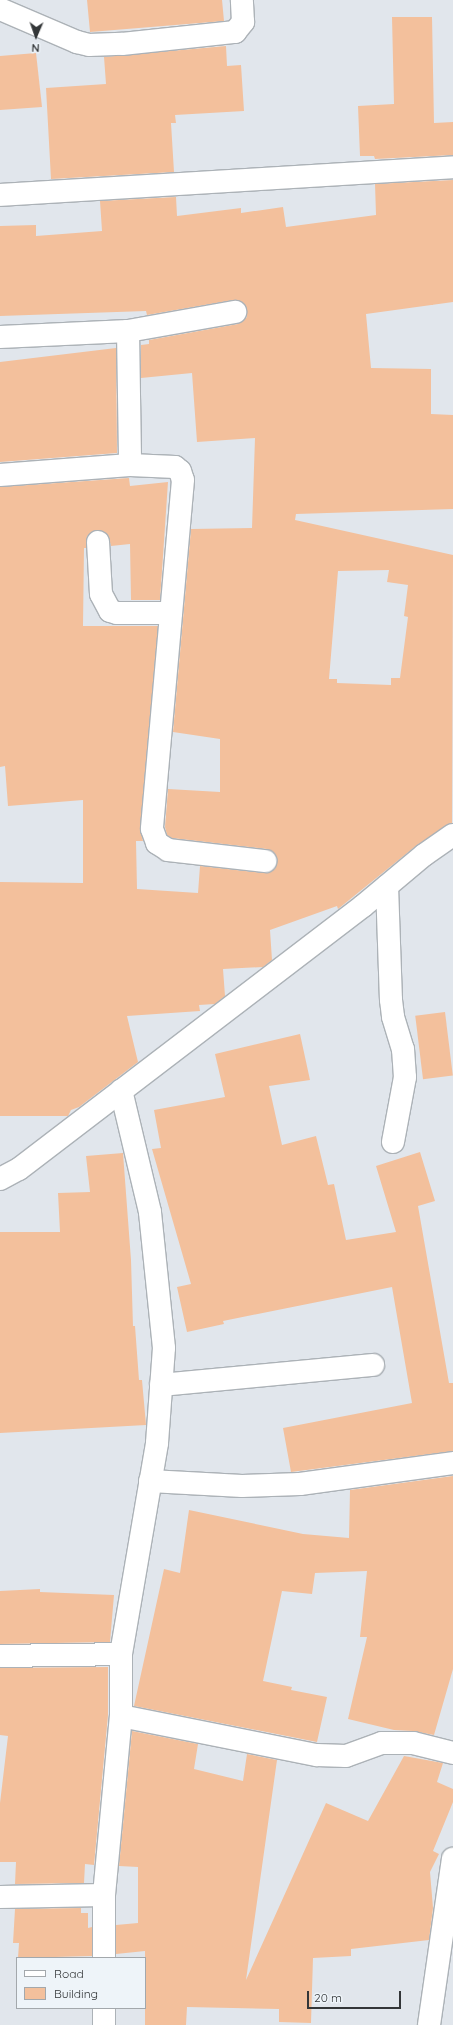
<!DOCTYPE html>
<html>
<head>
<meta charset="utf-8">
<style>
	body { margin:0 }
	#map { position:relative; width:453px; height:2025px; overflow:hidden; background:#e1e6ec; font-family:Quicksand,sans-serif }
	div>[style] { position:absolute }
	[style*='--x'] { left:calc(var(--x)*1px); top:calc(var(--y)*1px); width:calc(var(--w)*1px); rotate:calc(var(--a)*1deg) }
	.building>* { inset:0; background:#f3c09c; transform-origin:0 0 }
	.roads { filter:drop-shadow(1px 0 #acb2b7) drop-shadow(-1px 0 #acb2b7) drop-shadow(0 1px #acb2b7) drop-shadow(0 -1px #acb2b7) }
	.street>* { height:22px; margin:-11px; padding:0 11px; transform-origin:11px; border-radius:11px; background:#fff }
	span { translate:-50% -50%; white-space:nowrap; text-align:center; line-height:1.15; -webkit-text-stroke:3px #eef4f9; paint-order:stroke }
	.legend { position:absolute; left:16px; top:1957px; width:130px; height:52px; box-sizing:border-box; background:#eef4f9; border:1px solid #a3a8ac; margin:0; padding:5px 7px; list-style:none; font-size:12px; color:#333638 }
	.legend li { display:flex; align-items:center; gap:8px; height:20px }
	.legend b { width:20px; border:1px solid #a3a8ac }
	.north { position:absolute; left:16px; top:16px; width:40px; height:40px; -webkit-text-stroke:3px #eef4f9; paint-order:stroke; rotate:182deg; font-size:11px; font-weight:700; line-height:16px; text-align:center; color:#333638 }
	.north::after { content:''; display:block; margin:auto; width:14px; height:18px; background:#333638; clip-path:polygon(50% 0,100% 100%,50% 72%,0 100%) }
	.scale { position:absolute; left:307px; top:1991px; width:94px; height:18px; box-sizing:border-box; border:2px solid #333638; border-top:0; padding-left:5px; font-size:12px; line-height:14px; white-space:nowrap; color:#333638; -webkit-text-stroke:3px #eef4f9; paint-order:stroke }
</style>
</head>
<body>
<div id="map">
	<div class="building">
		<div style="clip-path:polygon(87px 0,222px 0,224px 21px,90px 32px)"></div>
		<div style="clip-path:polygon(392px 17px,432px 17px,434px 123px,453px 122px,453px 155px,375px 159px,374px 156px,360px 156px,358px 106px,394px 104px)"></div>
		<div style="clip-path:polygon(226px 46px,227px 66px,241px 65px,244px 111px,175px 115px,176px 123px,171px 123px,174px 172px,51px 179px,46px 88px,106px 84px,104px 57px)"></div>
		<div style="clip-path:polygon(36px 53px,42px 107px,0 110px,0 56px)"></div>
		<div style="clip-path:polygon(evenodd,453px 180px,453px 302px,366px 314px,371px 368px,431px 369px,431px 414px,453px 415px,453px 509px,296px 514px,295px 520px,453px 555px,452px 823px,417px 845px,338px 909px,337px 906px,270px 930px,272px 960px,263px 967px,223px 969px,225px 996px,215px 1004px,199px 1005px,200px 1011px,127px 1016px,138px 1062px,79px 1107px,71px 1110px,68px 1116px,0 1116px,0 882px,83px 883px,83px 800px,8px 806px,5px 766px,0 767px,0 487px,129px 478px,130px 486px,168px 482px,160px 600px,131px 600px,130px 544px,111px 546px,108px 535px,97px 530px,87px 536px,86px 548px,84px 548px,83px 626px,158px 626px,140px 828px,143px 841px,136px 841px,137px 889px,198px 893px,200px 866px,264px 873px,275px 869px,277px 862px,276px 856px,267px 849px,172px 838px,167px 835px,165px 827px,168px 789px,220px 792px,220px 739px,173px 732px,191px 529px,252px 528px,255px 438px,197px 442px,192px 373px,141px 378px,141px 345px,149px 344px,149px 340px,238px 324px,247px 317px,247px 309px,244px 304px,233px 300px,147px 315px,146px 311px,0 316px,0 226px,36px 225px,36px 236px,102px 231px,100px 201px,176px 197px,177px 216px,241px 208px,241px 213px,283px 207px,286px 227px,376px 215px,375px 184px,453px 180px,389px 570px,387px 582px,408px 585px,404px 616px,408px 617px,400px 678px,391px 678px,391px 685px,337px 683px,337px 679px,329px 679px,338px 571px,389px 570px)"></div>
		<div style="clip-path:polygon(116px 348px,117px 453px,0 462px,0 362px)"></div>
		<div style="left:445px;top:1012px;width:64px;height:30px;rotate:83deg"></div>
		<div style="clip-path:polygon(300px 1034px,310px 1080px,269px 1086px,282px 1145px,316px 1136px,328px 1185px,334px 1184px,346px 1240px,396px 1232px,376px 1166px,420px 1152px,435px 1201px,418px 1206px,449px 1383px,453px 1383px,453px 1451px,291px 1472px,283px 1428px,412px 1403px,392px 1287px,223px 1321px,224px 1324px,187px 1332px,177px 1287px,191px 1284px,152px 1149px,161px 1148px,154px 1110px,225px 1097px,215px 1054px)"></div>
		<div style="clip-path:polygon(123px 1153px,131px 1260px,133px 1326px,135px 1326px,139px 1380px,142px 1380px,146px 1425px,0 1433px,0 1232px,60px 1232px,58px 1193px,90px 1192px,86px 1156px)"></div>
		<div style="clip-path:polygon(453px 1476px,453px 1669px,434px 1735px,413px 1731px,394px 1730px,348px 1719px,367px 1637px,360px 1637px,367px 1571px,315px 1573px,312px 1594px,282px 1591px,263px 1681px,292px 1687px,291px 1690px,327px 1697px,317px 1742px,134px 1706px,164px 1569px,180px 1573px,189px 1510px,303px 1534px,349px 1538px,350px 1490px)"></div>
		<div style="clip-path:polygon(40px 1589px,40px 1592px,114px 1595px,110px 1642px,0 1644px,0 1591px)"></div>
		<div style="clip-path:polygon(108px 1667px,108px 1715px,94px 1865px,85px 1864px,84px 1883px,15px 1884px,16px 1862px,0 1862px,0 1803px,8px 1736px,0 1735px,0 1668px)"></div>
		<div style="clip-path:polygon(132px 1731px,198px 1744px,194px 1769px,243px 1781px,247px 1754px,277px 1760px,246px 1980px,326px 1803px,368px 1821px,404px 1756px,443px 1763px,437px 1782px,453px 1789px,453px 1802px,433px 1851px,439px 1854px,430px 1872px,433px 1908px,429px 1940px,351px 1949px,351px 1956px,313px 1958px,311px 2023px,279px 2022px,279px 2009px,187px 2007px,186px 2025px,145px 2025px,145px 1951px,116px 1954px,116px 1925px,138px 1923px,138px 1867px,119px 1866px)"></div>
		<div style="clip-path:polygon(81px 1908px,81px 1913px,88px 1913px,88px 1928px,92px 1927px,92px 1956px,18px 1958px,19px 1943px,13px 1943px,15px 1909px)"></div>
	</div>
	<div class="roads">
		<div class="street">
			<div style="--x:0;--y:9;--w:84;--a:23.2"></div>
			<div style="--x:77;--y:42;--w:12;--a:14"></div>
			<div style="--x:89;--y:45;--w:33;--a:-2"></div>
			<div style="--x:122;--y:44;--w:114;--a:-6.1"></div>
			<div style="--x:235;--y:32;--w:13;--a:-51"></div>
			<div style="--x:243;--y:22;--w:22;--a:-93"></div>
			<div style="--x:0;--y:195;--w:454;--a:-3.5"></div>
			<div style="--x:128;--y:331;--w:134;--a:89.1"></div>
			<div style="--x:0;--y:337;--w:128;--a:-2.7"></div>
			<div style="--x:128;--y:331;--w:109;--a:-10.1"></div>
			<div style="--x:0;--y:475;--w:130;--a:-4.4"></div>
			<div style="--x:130;--y:465;--w:45;--a:2.5"></div>
			<div style="--x:175;--y:467;--w:6;--a:39"></div>
			<div style="--x:180;--y:471;--w:9;--a:72"></div>
			<div style="--x:183;--y:480;--w:350;--a:95.1"></div>
			<div style="--x:152;--y:829;--w:15;--a:70"></div>
			<div style="--x:157;--y:843;--w:13;--a:32"></div>
			<div style="--x:168;--y:850;--w:98;--a:6.5"></div>
			<div style="--x:98;--y:542;--w:52;--a:86.7"></div>
			<div style="--x:101;--y:594;--w:19;--a:62"></div>
			<div style="--x:110;--y:611;--w:7;--a:16"></div>
			<div style="--x:117;--y:613;--w:54;--a:0"></div>
			<div style="--x:387;--y:886;--w:114;--a:88"></div>
			<div style="--x:391;--y:1000;--w:17;--a:83"></div>
			<div style="--x:393;--y:1017;--w:34;--a:73"></div>
			<div style="--x:403;--y:1049;--w:28;--a:86"></div>
			<div style="--x:405;--y:1077;--w:66;--a:100.5"></div>
			<div style="--x:0;--y:1179;--w:21;--a:-28"></div>
			<div style="--x:19;--y:1169;--w:433;--a:-37.4"></div>
			<div style="--x:363;--y:906;--w:80;--a:-39.9"></div>
			<div style="--x:424;--y:855;--w:35;--a:-35"></div>
			<div style="--x:161;--y:1385;--w:213;--a:-5.4"></div>
			<div style="--x:150;--y:1481;--w:92;--a:3.1"></div>
			<div style="--x:242;--y:1486;--w:58;--a:-2"></div>
			<div style="--x:300;--y:1484;--w:154;--a:-7.8"></div>
			<div style="--x:0;--y:1656;--w:121;--a:-0.9"></div>
			<div style="--x:121;--y:1716;--w:200;--a:11.3"></div>
			<div style="--x:317;--y:1755;--w:29;--a:2"></div>
			<div style="--x:346;--y:1756;--w:38;--a:-20"></div>
			<div style="--x:382;--y:1743;--w:31;--a:0"></div>
			<div style="--x:413;--y:1743;--w:41;--a:14"></div>
			<div style="--x:0;--y:1897;--w:104;--a:-1.1"></div>
			<div style="--x:104;--y:1958;--w:63;--a:-90"></div>
			<div style="--x:104;--y:1895;--w:180;--a:-84.6"></div>
			<div style="--x:121;--y:1716;--w:62;--a:-90"></div>
			<div style="--x:121;--y:1654;--w:214;--a:-80.3"></div>
			<div style="--x:157;--y:1443;--w:95;--a:-85.8"></div>
			<div style="--x:164;--y:1348;--w:137;--a:-95.9"></div>
			<div style="--x:150;--y:1212;--w:125;--a:-103.4"></div>
			<div style="--x:104;--y:2025;--w:17;--a:-90"></div>
			<div style="--x:429;--y:2025;--w:168;--a:-81.8"></div>
		</div>
	</div>
	<ul class="legend">
	<li><b style="height:5px;background:#fff"></b>Road</li>
	<li><b style="height:11px;background:#f3c09c"></b>Building</li>
	</ul>
	<div class="north">N</div>
	<div class="scale">20 m</div>
</div>
</body>
</html>
